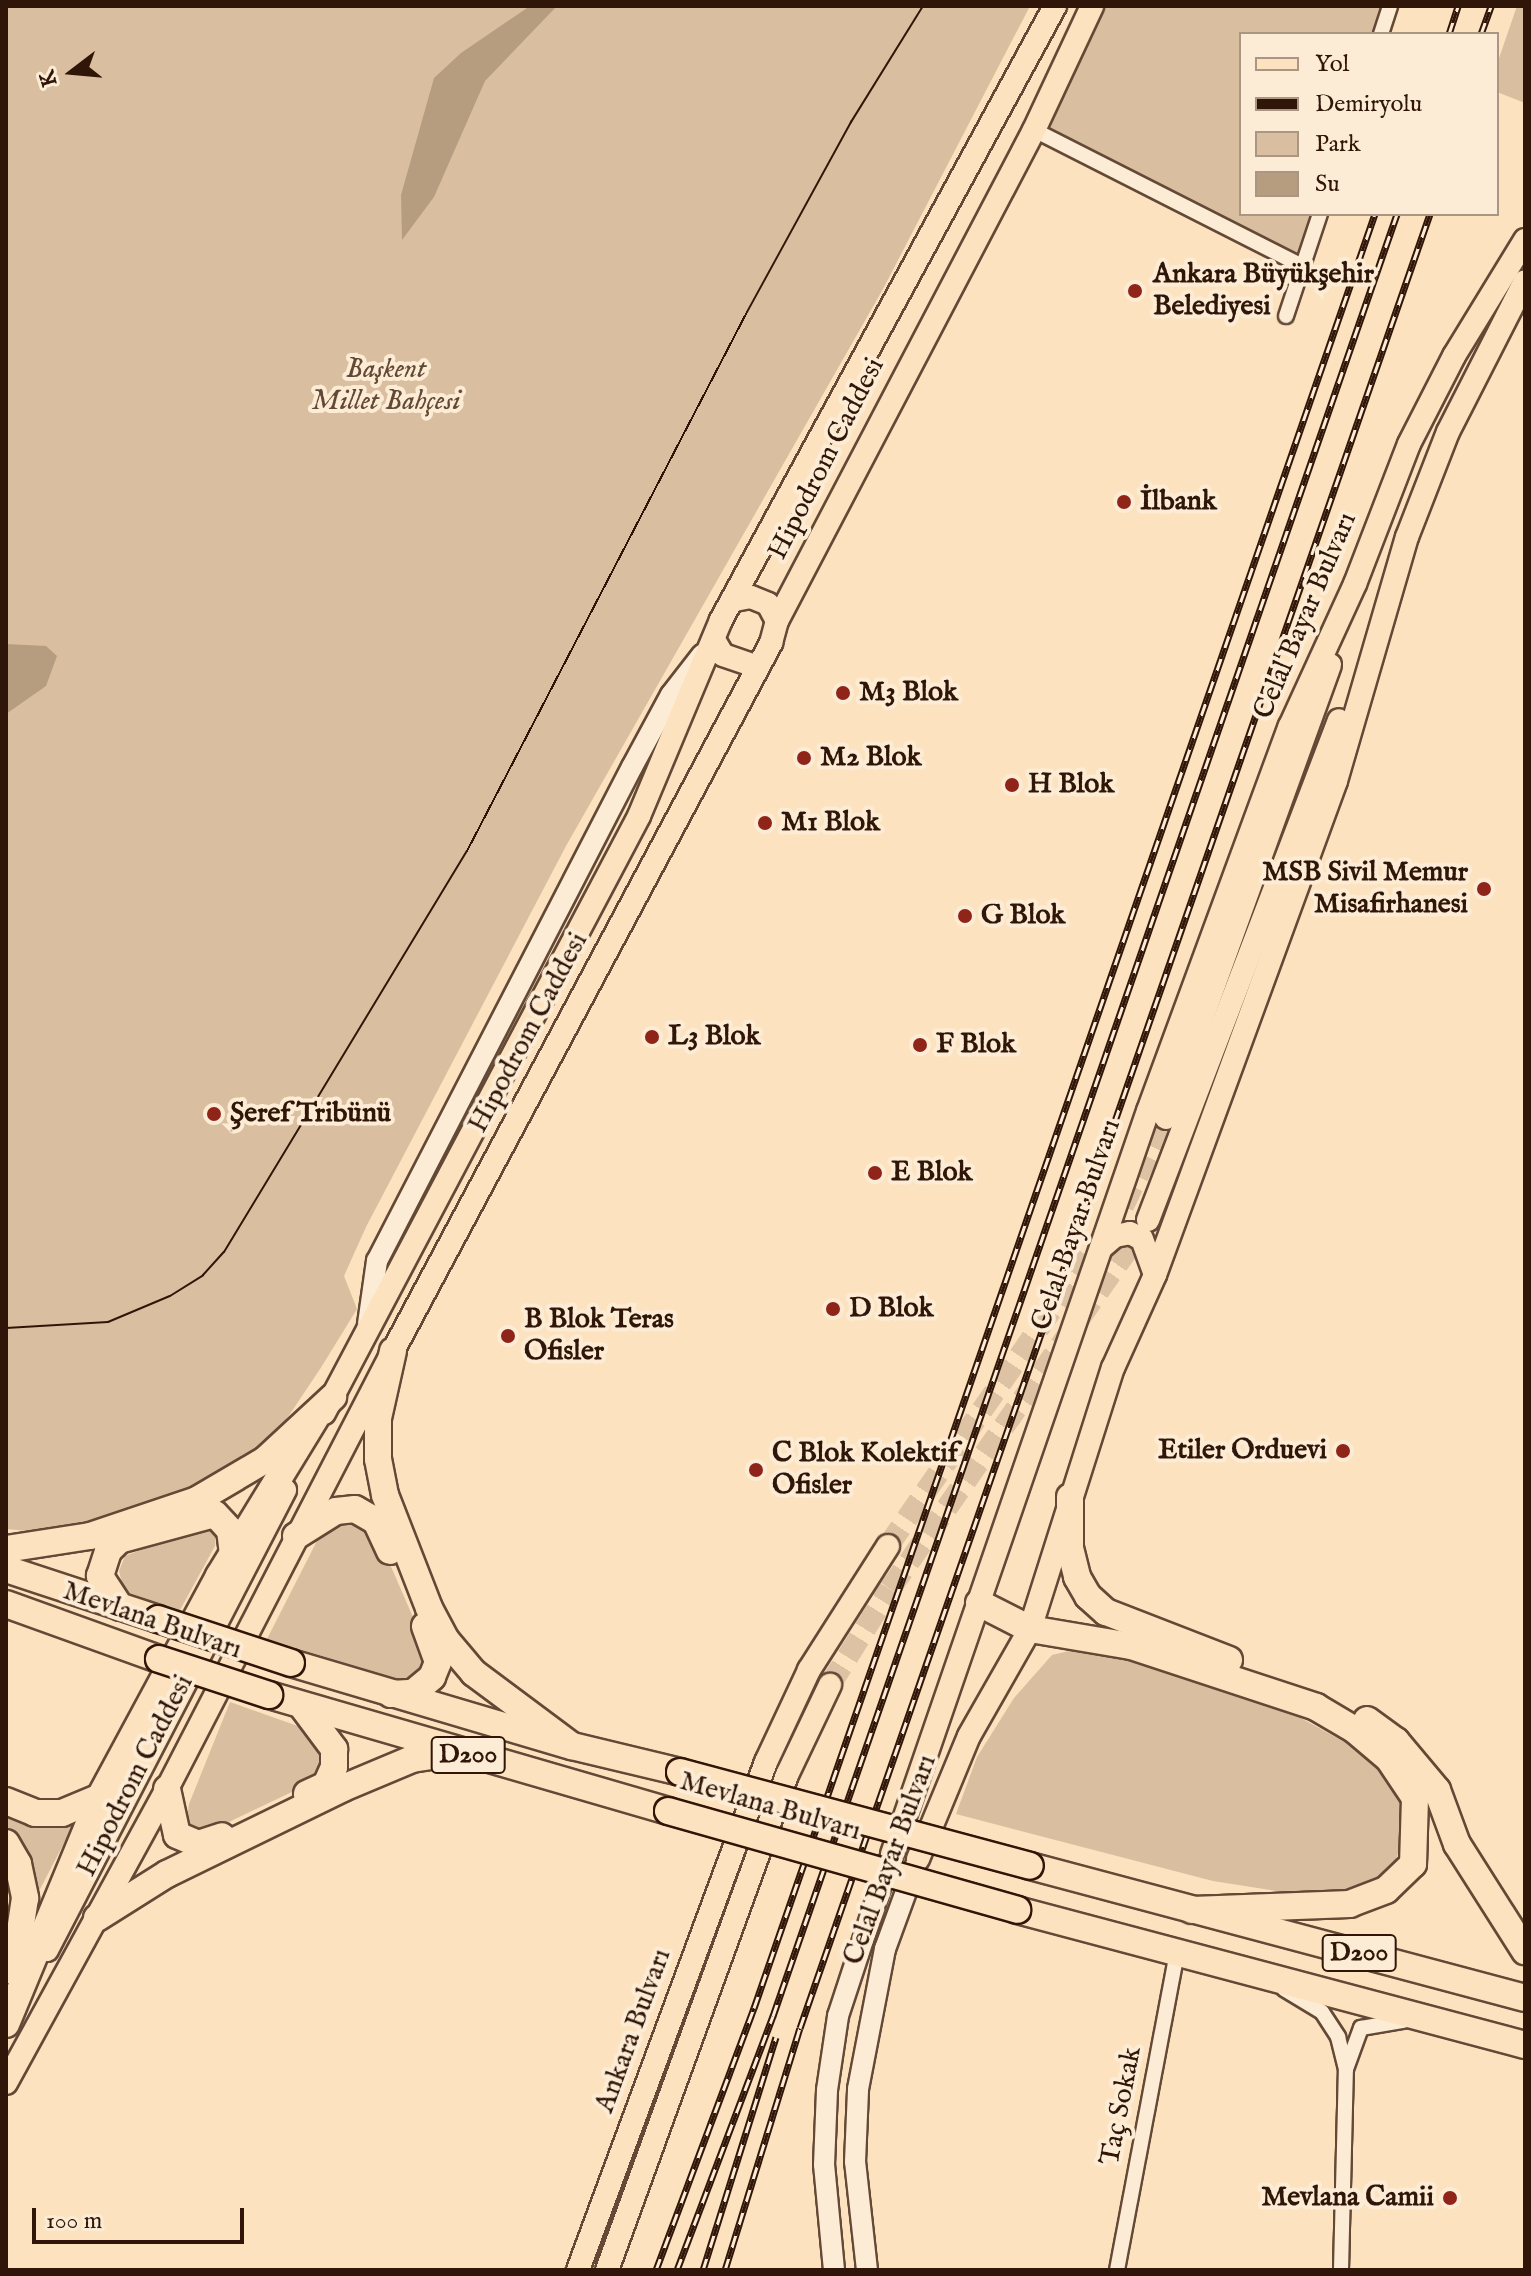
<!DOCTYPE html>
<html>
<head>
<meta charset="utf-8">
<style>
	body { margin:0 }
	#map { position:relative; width:1531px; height:2276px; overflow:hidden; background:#fce2be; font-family:"IM FELL English",serif }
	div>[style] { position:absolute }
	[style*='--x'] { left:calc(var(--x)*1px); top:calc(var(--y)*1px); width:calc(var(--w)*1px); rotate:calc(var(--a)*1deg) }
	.green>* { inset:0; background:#d9bf9f }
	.water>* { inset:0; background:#b79d80 }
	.primary-tunnel>* { height:22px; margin-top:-11px; transform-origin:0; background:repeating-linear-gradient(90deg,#ddc3a3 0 22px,transparent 0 33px) }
	.roads { filter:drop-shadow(2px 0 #634936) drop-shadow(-2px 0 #634936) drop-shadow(0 2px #634936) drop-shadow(0 -2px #634936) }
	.street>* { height:14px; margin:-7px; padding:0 7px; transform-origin:7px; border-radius:7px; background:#fdecd5 }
	.secondary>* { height:20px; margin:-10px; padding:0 10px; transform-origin:10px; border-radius:10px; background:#fdecd5 }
	.primary>* { height:22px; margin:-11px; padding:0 11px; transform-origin:11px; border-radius:11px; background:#fce2be }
	.highway>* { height:26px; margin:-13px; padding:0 13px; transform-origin:13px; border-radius:13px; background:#fce2be }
	.tram>* { height:2px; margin:-1px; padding:0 1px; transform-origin:1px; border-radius:1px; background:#301608 }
	.rail>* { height:7px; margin-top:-3.5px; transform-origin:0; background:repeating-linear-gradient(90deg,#fdecd5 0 12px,#301608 0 24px); box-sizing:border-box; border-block:2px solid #301608 }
	.bridges { filter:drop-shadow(2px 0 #301608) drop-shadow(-2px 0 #301608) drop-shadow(0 2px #301608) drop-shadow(0 -2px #301608) }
	.highway-bridge>* { height:26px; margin:-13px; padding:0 13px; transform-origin:13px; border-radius:13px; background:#fce2be }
	.dots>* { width:22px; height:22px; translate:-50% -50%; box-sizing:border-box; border:4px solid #fdecd5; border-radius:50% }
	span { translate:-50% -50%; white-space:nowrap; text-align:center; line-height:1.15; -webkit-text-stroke:8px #fdecd5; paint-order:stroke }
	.shield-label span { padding:2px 6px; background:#fdecd5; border:2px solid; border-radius:6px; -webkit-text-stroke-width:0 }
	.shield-label { font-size:26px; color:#301608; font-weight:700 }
	.poi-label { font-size:28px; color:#301608; font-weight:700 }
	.left { translate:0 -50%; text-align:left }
	.right { translate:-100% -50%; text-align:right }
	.park-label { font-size:28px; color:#634935; font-style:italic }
	.street-label { font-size:28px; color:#301608 }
	.frame { position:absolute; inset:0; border:8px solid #301608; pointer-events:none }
	.legend { position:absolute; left:1239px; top:32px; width:260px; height:184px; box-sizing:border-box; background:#fdecd5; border:2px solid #ab9683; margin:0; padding:10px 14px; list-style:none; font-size:24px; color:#301608 }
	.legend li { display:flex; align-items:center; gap:16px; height:40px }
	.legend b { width:40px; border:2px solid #ab9683 }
	.north { position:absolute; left:32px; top:32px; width:80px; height:80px; -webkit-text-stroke:6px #fdecd5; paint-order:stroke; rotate:254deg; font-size:22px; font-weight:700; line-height:32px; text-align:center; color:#301608 }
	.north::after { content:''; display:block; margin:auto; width:28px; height:36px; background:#301608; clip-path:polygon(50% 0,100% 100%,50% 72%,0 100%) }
	.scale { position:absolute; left:32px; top:2208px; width:212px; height:36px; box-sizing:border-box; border:4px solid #301608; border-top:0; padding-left:10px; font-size:24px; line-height:28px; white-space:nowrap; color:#301608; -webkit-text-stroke:6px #fdecd5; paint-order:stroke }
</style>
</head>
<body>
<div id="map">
	<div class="green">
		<div style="clip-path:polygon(6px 6px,1030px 6px,883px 289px,566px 846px,366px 1227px,344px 1276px,357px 1309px,322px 1366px,284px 1423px,227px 1478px,99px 1519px,29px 1531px,6px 1529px)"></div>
		<div style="clip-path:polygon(1092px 6px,1390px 6px,1381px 34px,1241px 34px,1241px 214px,1320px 214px,1302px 266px,1034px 130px)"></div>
		<div style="clip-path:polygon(1517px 6px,1525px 6px,1525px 103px,1497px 92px,1497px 64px)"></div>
		<div style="clip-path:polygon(343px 1516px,375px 1530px,420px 1633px,429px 1666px,406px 1682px,267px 1639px,321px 1533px)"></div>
		<div style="clip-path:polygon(208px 1524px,216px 1532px,215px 1546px,180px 1610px,132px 1595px,123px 1587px,119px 1571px,125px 1556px)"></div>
		<div style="clip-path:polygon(1086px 1647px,1279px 1706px,1370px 1756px,1402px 1798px,1405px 1831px,1394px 1866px,1351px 1894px,1296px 1894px,1213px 1881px,956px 1814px,977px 1757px,1014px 1698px,1052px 1655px)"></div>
		<div style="clip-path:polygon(230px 1702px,312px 1731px,325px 1760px,315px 1781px,210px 1831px,195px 1833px,186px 1826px,189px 1804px)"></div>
		<div style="clip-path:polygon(6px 1812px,77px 1818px,36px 1897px,28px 1867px,6px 1825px)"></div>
	</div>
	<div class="water">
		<div style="clip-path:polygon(530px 6px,557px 6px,485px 81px,434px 197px,402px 240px,401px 195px,434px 78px,461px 53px)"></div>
		<div style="clip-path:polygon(6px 644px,46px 646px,57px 656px,46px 686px,6px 714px)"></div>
	</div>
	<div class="primary-tunnel">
		<div style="--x:1123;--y:1206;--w:98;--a:-64"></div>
		<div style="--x:888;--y:1546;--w:374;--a:-55.3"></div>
		<div style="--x:830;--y:1685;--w:113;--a:-58"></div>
		<div style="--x:890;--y:1589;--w:450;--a:-55"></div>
	</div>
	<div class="roads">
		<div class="street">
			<div style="--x:1381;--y:34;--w:29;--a:-72"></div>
			<div style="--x:1034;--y:130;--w:301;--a:26.9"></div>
			<div style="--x:1286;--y:316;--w:108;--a:-71.6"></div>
			<div style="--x:1284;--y:1989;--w:44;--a:31.2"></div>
			<div style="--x:1322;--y:2012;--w:30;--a:57"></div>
			<div style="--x:1338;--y:2037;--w:33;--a:76"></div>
			<div style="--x:1117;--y:2270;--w:325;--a:-79.3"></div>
			<div style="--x:1341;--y:2270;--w:201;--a:-88.6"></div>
			<div style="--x:1346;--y:2069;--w:44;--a:-69.9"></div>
			<div style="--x:1361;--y:2028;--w:43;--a:-9.5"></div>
		</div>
		<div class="secondary">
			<div style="--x:368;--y:1324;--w:64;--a:-81.9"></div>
			<div style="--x:377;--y:1261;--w:556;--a:-62.7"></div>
			<div style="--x:632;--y:767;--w:82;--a:-61.6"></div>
			<div style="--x:671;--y:695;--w:51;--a:-52.2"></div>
			<div style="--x:834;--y:2270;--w:105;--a:-95.4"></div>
			<div style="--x:824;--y:2165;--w:75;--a:-87.7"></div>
			<div style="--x:827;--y:2090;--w:75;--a:-81.5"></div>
			<div style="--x:838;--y:2016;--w:163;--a:-71.8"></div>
			<div style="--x:867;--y:2270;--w:109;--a:-96.3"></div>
			<div style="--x:855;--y:2162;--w:73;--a:-87.6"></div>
			<div style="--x:858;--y:2089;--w:143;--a:-79.1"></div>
			<div style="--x:885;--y:1949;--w:87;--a:-69.9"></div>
		</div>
		<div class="primary">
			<div style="--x:735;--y:600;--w:16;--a:-11"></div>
			<div style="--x:751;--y:597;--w:18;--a:22"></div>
			<div style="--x:768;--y:604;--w:19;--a:62"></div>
			<div style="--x:714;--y:640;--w:17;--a:59"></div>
			<div style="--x:723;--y:655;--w:36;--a:19"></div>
			<div style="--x:1166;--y:1118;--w:482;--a:-70.1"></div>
			<div style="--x:1148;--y:1220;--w:535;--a:-69.09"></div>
			<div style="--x:1101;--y:1248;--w:18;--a:-41"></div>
			<div style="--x:1115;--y:1236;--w:15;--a:-11"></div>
			<div style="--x:1130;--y:1233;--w:13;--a:27"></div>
			<div style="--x:1142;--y:1239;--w:38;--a:70"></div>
			<div style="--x:324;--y:1413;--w:675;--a:-62.18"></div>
			<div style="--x:639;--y:816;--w:212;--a:-67.3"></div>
			<div style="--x:721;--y:620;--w:699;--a:-61.45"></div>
			<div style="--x:892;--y:1854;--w:786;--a:-70.99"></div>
			<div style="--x:1148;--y:1111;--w:410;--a:-69.8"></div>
			<div style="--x:1290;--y:726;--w:156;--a:-65.4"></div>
			<div style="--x:1355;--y:584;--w:150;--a:-68.9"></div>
			<div style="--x:1409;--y:444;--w:99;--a:-62.9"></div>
			<div style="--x:1454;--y:356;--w:136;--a:-58.5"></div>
			<div style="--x:918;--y:1859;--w:133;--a:-67.5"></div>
			<div style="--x:969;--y:1736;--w:123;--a:-60.3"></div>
			<div style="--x:1030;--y:1629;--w:274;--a:-72.4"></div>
			<div style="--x:1113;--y:1368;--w:102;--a:-65.7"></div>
			<div style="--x:1155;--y:1275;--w:526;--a:-69.88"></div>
			<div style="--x:1336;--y:781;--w:254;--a:-73.8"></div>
			<div style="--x:1407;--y:537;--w:113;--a:-68.7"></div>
			<div style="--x:1448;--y:432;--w:169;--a:-63"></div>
			<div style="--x:47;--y:1950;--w:518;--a:-62.64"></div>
			<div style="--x:6;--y:2083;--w:335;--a:-61.3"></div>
			<div style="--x:167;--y:1789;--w:493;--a:-62.7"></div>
			<div style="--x:393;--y:1351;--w:803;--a:-61.9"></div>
			<div style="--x:771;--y:643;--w:23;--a:-75"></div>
			<div style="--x:777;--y:621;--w:554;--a:-62.37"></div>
			<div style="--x:1034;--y:130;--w:137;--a:-64.9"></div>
			<div style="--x:578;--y:2270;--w:542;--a:-69.69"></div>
			<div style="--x:766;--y:1762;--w:102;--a:-64.9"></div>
			<div style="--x:809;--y:1670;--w:147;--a:-57.5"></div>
			<div style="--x:607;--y:2270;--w:527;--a:-70.02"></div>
			<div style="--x:787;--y:1775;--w:100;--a:-64.5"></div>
		</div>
		<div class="highway">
			<div style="--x:393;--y:1351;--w:69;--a:102.6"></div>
			<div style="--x:378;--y:1418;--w:41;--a:90"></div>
			<div style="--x:378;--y:1459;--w:37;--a:79"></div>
			<div style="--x:385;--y:1495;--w:121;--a:68.7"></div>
			<div style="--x:429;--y:1608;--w:36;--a:62"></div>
			<div style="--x:446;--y:1640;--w:43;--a:49.7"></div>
			<div style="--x:474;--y:1673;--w:122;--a:36.7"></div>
			<div style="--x:1070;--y:1497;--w:51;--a:90"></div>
			<div style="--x:1070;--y:1548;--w:30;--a:76"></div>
			<div style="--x:1077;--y:1577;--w:22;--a:60"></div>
			<div style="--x:1088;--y:1596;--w:24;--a:42"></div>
			<div style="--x:1106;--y:1612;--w:132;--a:21.3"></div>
			<div style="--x:296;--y:1536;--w:47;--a:-32"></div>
			<div style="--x:336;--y:1511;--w:19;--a:-6"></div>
			<div style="--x:355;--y:1509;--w:24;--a:30"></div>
			<div style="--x:376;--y:1521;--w:33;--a:65"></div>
			<div style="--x:6;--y:1549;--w:85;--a:-8.8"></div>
			<div style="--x:90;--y:1536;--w:113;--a:-18.6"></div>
			<div style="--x:197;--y:1500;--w:79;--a:-30.5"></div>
			<div style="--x:265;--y:1460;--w:93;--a:-42.8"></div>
			<div style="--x:6;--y:1569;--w:160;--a:18.2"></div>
			<div style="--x:979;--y:1603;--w:57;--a:27"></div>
			<div style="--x:1030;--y:1629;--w:102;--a:9.6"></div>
			<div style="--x:1131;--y:1646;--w:195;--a:18.2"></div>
			<div style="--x:1316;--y:1707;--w:45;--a:30.5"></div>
			<div style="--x:1355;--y:1730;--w:45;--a:40.5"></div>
			<div style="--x:1389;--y:1759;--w:47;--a:56.3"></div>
			<div style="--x:1415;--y:1798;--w:66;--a:91.7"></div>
			<div style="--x:1413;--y:1864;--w:37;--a:136"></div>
			<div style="--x:1386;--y:1890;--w:39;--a:159"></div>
			<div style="--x:1350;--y:1904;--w:158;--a:177.8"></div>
			<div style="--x:6;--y:1604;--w:163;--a:19.8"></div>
			<div style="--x:120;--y:1607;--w:37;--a:-123"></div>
			<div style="--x:100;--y:1576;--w:26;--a:-72"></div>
			<div style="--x:108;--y:1551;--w:16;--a:-45"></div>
			<div style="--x:119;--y:1540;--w:99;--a:-15.2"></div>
			<div style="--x:215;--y:1514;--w:22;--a:47"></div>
			<div style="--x:230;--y:1530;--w:25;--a:83"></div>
			<div style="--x:291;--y:1663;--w:293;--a:16.5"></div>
			<div style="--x:572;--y:1746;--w:111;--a:13.5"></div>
			<div style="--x:391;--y:1694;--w:22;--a:-3"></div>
			<div style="--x:413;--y:1693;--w:25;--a:-40"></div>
			<div style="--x:432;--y:1677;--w:16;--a:-68"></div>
			<div style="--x:438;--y:1662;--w:38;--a:-110"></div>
			<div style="--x:269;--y:1695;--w:416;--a:16.2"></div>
			<div style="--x:302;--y:1706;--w:54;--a:53.3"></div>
			<div style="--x:334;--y:1749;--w:18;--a:90"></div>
			<div style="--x:334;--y:1767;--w:20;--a:114"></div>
			<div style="--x:326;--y:1785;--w:21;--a:155"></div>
			<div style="--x:1367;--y:1720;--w:36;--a:36"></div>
			<div style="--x:1396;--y:1741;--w:64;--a:50.1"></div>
			<div style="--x:1437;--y:1790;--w:58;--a:69.7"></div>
			<div style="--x:1457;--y:1844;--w:127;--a:57.6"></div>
			<div style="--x:167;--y:1789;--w:47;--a:77.7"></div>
			<div style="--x:177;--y:1835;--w:23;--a:23"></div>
			<div style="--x:198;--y:1844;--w:25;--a:-18"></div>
			<div style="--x:6;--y:1801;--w:31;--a:22"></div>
			<div style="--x:35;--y:1813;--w:27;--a:0"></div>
			<div style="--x:62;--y:1813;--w:41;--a:-22.8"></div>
			<div style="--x:6;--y:1843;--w:24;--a:60"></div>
			<div style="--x:18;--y:1864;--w:35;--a:78"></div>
			<div style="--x:25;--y:1898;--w:74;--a:98.6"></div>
			<div style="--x:1030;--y:1866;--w:512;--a:14.93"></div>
			<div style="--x:1017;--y:1910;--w:526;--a:14.88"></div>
			<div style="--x:97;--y:1918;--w:83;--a:-32.2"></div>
			<div style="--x:167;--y:1874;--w:196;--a:-26"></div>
			<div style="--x:343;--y:1788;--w:75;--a:-22.8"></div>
			<div style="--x:412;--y:1759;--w:38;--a:-9"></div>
			<div style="--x:6;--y:2024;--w:246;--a:-67.5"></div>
			<div style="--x:100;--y:1797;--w:251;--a:-61.7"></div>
			<div style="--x:219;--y:1576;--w:190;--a:-58.6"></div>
		</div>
	</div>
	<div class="tram">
		<div style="--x:6;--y:1328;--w:102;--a:-3.4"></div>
		<div style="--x:108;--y:1322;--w:67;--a:-22.8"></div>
		<div style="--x:170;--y:1296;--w:39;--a:-32"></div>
		<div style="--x:203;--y:1275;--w:31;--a:-48"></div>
		<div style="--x:224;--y:1252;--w:469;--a:-58.8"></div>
		<div style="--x:467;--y:851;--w:607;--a:-62.55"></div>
		<div style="--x:747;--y:312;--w:217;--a:-61.3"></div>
		<div style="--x:851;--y:122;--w:137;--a:-58.2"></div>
	</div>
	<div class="rail">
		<div style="--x:1449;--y:34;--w:29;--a:-72"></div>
		<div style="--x:1481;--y:34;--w:30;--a:-70"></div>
		<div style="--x:656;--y:2270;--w:280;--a:-69.5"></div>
		<div style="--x:754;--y:2008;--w:1898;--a:-70.91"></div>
		<div style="--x:677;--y:2270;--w:272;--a:-69.3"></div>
		<div style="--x:773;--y:2016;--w:1907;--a:-70.9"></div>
		<div style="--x:703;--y:2270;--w:244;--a:-72.6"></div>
		<div style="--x:725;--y:2270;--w:253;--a:-72.8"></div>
		<div style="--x:800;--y:2028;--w:1920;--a:-70.85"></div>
	</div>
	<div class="bridges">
		<div class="highway-bridge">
			<div style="--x:158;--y:1619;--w:140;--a:18.3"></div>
			<div style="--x:159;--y:1659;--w:116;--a:18.1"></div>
			<div style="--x:680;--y:1772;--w:362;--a:15"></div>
			<div style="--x:668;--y:1811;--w:363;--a:15.8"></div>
		</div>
	</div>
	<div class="dots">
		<div style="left:1135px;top:291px;background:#8f2418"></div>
		<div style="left:1124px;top:502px;background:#8f2418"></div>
		<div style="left:843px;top:693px;background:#8f2418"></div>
		<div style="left:804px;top:758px;background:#8f2418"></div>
		<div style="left:1012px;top:785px;background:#8f2418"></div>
		<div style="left:765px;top:823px;background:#8f2418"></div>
		<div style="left:1484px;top:889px;background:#8f2418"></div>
		<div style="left:965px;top:916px;background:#8f2418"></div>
		<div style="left:652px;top:1037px;background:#8f2418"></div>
		<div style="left:920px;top:1045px;background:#8f2418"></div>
		<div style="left:214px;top:1114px;background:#8f2418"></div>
		<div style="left:875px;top:1173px;background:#8f2418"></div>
		<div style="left:833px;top:1309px;background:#8f2418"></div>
		<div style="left:508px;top:1336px;background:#8f2418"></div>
		<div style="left:1343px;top:1451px;background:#8f2418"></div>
		<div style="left:756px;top:1470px;background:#8f2418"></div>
		<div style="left:1450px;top:2198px;background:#8f2418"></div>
	</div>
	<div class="shield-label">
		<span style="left:468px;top:1755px">D200</span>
		<span style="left:1359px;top:1953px">D200</span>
	</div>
	<div class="poi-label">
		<span class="left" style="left:1153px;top:291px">Ankara Büyükşehir<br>Belediyesi</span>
		<span class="left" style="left:1140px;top:502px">İlbank</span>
		<span class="left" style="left:859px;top:693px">M3 Blok</span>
		<span class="left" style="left:820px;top:758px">M2 Blok</span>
		<span class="left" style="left:1028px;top:785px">H Blok</span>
		<span class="left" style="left:781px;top:823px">M1 Blok</span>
		<span class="right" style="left:1468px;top:889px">MSB Sivil Memur<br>Misafirhanesi</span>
		<span class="left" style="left:981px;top:916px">G Blok</span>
		<span class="left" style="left:668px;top:1037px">L3 Blok</span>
		<span class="left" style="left:936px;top:1045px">F Blok</span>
		<span class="left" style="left:230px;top:1114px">Şeref Tribünü</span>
		<span class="left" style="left:891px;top:1173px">E Blok</span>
		<span class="left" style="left:849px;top:1309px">D Blok</span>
		<span class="left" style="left:524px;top:1336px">B Blok Teras<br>Ofisler</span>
		<span class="right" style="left:1327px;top:1451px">Etiler Orduevi</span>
		<span class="left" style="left:772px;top:1470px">C Blok Kolektif<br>Ofisler</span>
		<span class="right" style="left:1434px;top:2198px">Mevlana Camii</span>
	</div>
	<div class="park-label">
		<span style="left:386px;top:386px">Başkent<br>Millet Bahçesi</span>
	</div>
	<div class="street-label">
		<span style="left:827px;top:459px;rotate:-63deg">Hipodrom Caddesi</span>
		<span style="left:1306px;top:616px;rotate:-67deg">Celal Bayar Bulvarı</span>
		<span style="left:529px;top:1033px;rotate:-62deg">Hipodrom Caddesi</span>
		<span style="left:1077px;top:1225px;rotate:-71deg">Celal Bayar Bulvarı</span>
		<span style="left:152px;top:1621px;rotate:19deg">Mevlana Bulvarı</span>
		<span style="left:136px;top:1776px;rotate:-63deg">Hipodrom Caddesi</span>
		<span style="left:770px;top:1807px;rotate:16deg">Mevlana Bulvarı</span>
		<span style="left:891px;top:1860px;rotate:-70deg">Celal Bayar Bulvarı</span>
		<span style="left:634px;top:2031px;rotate:-70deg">Ankara Bulvarı</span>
		<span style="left:1122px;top:2106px;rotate:-79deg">Taç Sokak</span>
	</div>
	<div class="frame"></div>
	<ul class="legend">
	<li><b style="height:10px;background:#fce2be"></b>Yol</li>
	<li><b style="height:10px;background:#301608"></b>Demiryolu</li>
	<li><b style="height:22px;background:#d9bf9f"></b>Park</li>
	<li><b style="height:22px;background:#b79d80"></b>Su</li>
	</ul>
	<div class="north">K</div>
	<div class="scale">100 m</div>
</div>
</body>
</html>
